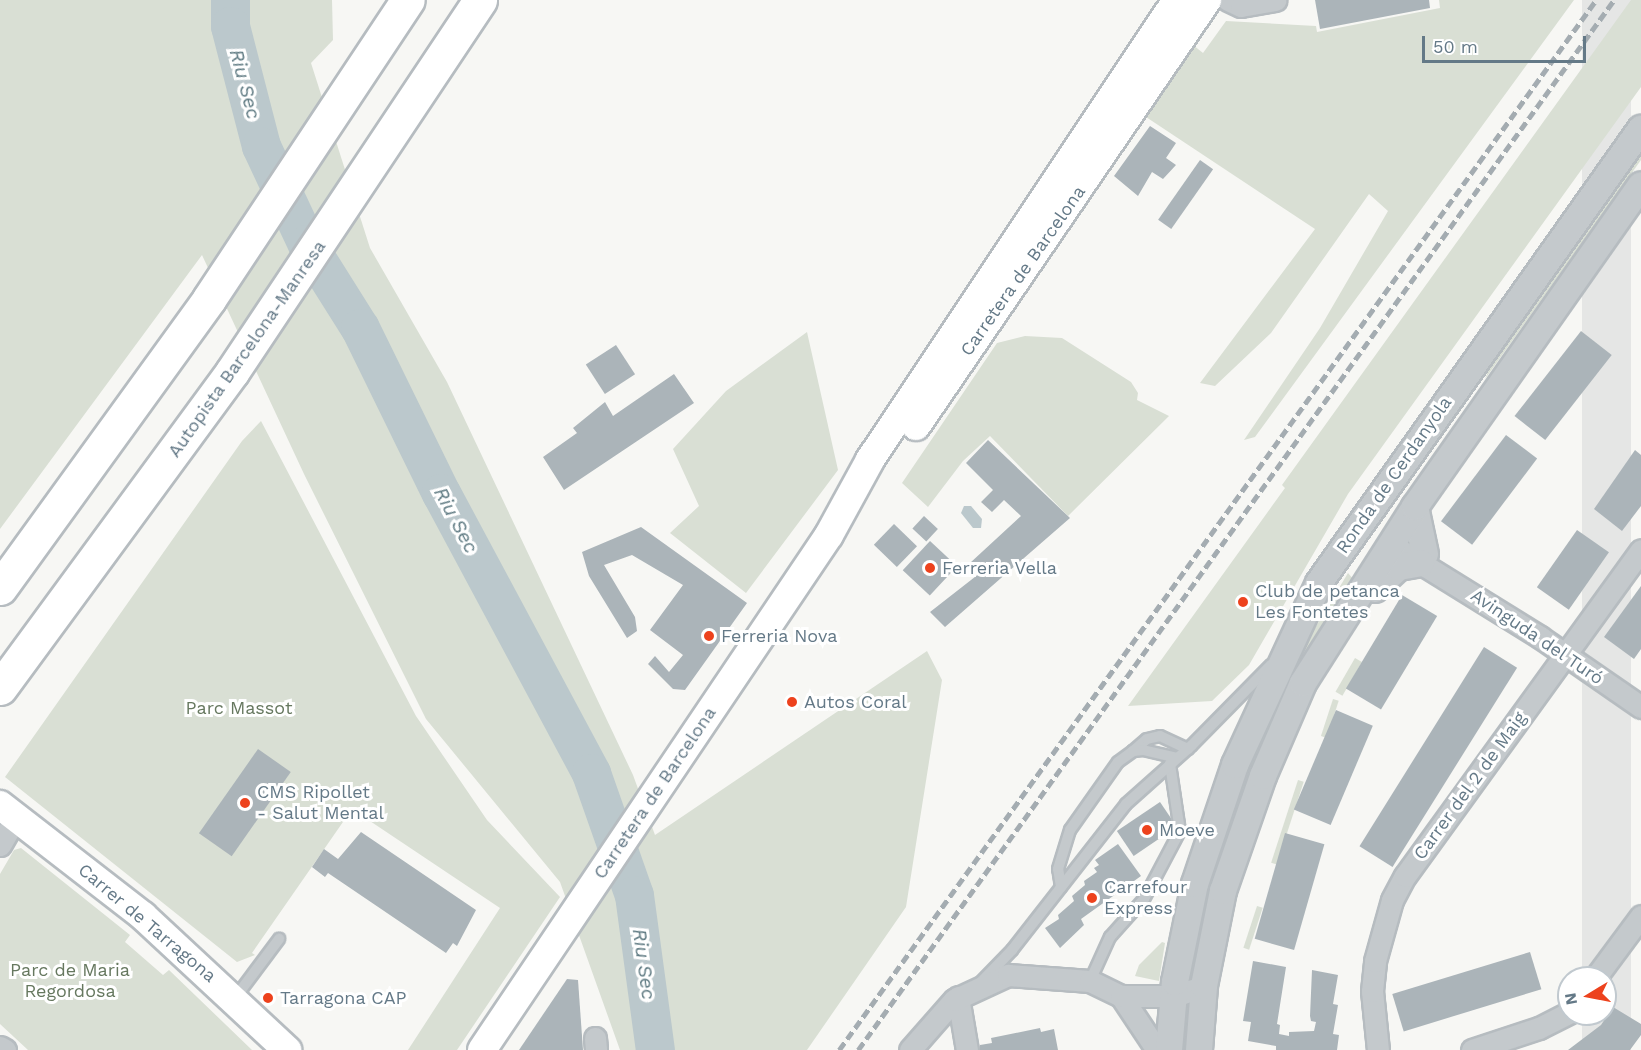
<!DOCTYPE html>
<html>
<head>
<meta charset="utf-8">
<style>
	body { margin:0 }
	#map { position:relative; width:1641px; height:1050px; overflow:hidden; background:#f7f7f4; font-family:"Work Sans",sans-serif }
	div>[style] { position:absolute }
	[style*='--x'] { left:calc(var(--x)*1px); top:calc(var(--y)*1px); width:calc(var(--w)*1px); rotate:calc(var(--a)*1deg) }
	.built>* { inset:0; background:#e5e6e5; transform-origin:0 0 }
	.green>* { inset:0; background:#d9dfd4; transform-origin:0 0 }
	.water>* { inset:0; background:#bbc8cc }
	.river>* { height:39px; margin:-19.5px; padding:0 19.5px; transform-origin:19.5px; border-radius:19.5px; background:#bbc8cc }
	.building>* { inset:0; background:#abb4b9; transform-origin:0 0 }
	.roads { filter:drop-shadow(2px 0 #b6bcc0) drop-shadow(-2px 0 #b6bcc0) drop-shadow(0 2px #b6bcc0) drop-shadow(0 -2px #b6bcc0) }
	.service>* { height:10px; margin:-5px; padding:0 5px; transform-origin:5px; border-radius:5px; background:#c4c9cc }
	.minor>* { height:21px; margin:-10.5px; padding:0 10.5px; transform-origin:10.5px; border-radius:10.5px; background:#c4c9cc }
	.tertiary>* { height:26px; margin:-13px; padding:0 13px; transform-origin:13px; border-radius:13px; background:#c4c9cc }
	.secondary>* { height:28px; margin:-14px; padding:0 14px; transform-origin:14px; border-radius:14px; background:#fff }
	.motorway>* { height:33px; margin:-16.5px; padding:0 16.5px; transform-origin:16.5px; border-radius:16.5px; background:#fff }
	.rail>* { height:4.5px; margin-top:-2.25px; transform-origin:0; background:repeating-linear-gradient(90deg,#a4acb1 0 9px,transparent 0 13.5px) }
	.dots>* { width:16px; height:16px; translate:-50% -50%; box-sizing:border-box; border:3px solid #fff; border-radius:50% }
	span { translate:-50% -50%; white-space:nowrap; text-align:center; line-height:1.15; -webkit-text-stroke:6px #fff; paint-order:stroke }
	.street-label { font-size:18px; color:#647987 }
	.poi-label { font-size:18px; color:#647987 }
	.left { translate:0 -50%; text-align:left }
	.park-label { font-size:18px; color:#66785f }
	.water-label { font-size:20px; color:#607b83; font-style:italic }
	.north { position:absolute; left:1557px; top:966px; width:60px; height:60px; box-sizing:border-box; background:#fff; border:2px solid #c1c9cf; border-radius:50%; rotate:260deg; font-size:16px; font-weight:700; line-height:24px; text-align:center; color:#647987 }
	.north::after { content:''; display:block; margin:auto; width:21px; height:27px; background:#ed421d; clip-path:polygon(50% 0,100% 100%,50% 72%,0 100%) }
	.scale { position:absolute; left:1422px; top:36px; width:164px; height:27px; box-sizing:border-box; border:3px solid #647987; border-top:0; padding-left:8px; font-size:18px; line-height:21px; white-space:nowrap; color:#647987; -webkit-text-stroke:4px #fff; paint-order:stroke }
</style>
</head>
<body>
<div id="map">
	<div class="built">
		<div style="left:1582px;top:0;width:49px;height:1297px"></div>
	</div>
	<div class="green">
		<div style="clip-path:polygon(0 0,332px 0,333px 40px,311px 63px,370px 248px,447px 382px,633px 775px,655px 835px,927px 651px,942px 680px,906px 907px,807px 1050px,620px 1050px,560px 882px,426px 719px,304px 474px,202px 255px,0 529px)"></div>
		<div style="clip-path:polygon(1439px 0,1574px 0,1255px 437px,1244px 440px,1320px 328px,1388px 211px,1369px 194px,1271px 333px,1215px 386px,1200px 383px,1315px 229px,1146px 117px,1193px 45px,1203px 53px,1226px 21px,1316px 26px,1317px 32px,1440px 8px)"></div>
		<div style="clip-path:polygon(1631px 0,1641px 0,1641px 87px,1348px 494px,1249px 665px,1212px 701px,1128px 706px,1285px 488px,1282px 485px)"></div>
		<div style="clip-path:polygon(1641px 141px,1641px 160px,1485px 379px,1502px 338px)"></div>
		<div style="clip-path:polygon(807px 332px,838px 470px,746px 593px,670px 533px,699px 506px,673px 449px,726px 391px)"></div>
		<div style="clip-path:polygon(1025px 336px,1062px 338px,1131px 382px,1138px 393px,1137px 400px,1169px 416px,1068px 516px,990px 436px,963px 461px,928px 507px,902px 483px,997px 343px)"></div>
		<div style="clip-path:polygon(261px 421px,416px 716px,487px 820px,560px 897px,457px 1050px,408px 1050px,500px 908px,352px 809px,252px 953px,255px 955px,237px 962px,5px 777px,242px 441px)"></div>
		<div style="clip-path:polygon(1348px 573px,1354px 580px,1207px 942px,1196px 940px,1215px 865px,1250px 760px,1300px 653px)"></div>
		<div style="left:1355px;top:658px;width:8px;height:39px;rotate:30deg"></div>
		<div style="left:1333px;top:699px;width:6px;height:39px;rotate:18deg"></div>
		<div style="left:1298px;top:780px;width:6px;height:87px;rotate:18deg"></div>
		<div style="clip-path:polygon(21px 848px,130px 935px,125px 942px,163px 975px,169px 970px,252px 1050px,28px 1050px,0 1024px,0 874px,14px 850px)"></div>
		<div style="left:1257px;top:906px;width:6px;height:44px;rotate:18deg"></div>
		<div style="clip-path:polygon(1162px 942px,1165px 943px,1159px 981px,1135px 976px,1139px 965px)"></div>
	</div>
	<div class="water">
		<div style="clip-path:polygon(964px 506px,971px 506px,982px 519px,981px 528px,973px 528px,961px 513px)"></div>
	</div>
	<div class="river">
		<div style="--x:230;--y:0;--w:26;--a:90"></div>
		<div style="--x:230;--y:26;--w:124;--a:75.5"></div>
		<div style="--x:261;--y:146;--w:108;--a:64.9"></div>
		<div style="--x:307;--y:244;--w:99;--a:57.8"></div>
		<div style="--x:360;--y:328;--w:184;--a:63.9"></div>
		<div style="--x:441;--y:493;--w:318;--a:61.8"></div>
		<div style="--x:591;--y:773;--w:129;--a:70.6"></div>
		<div style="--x:634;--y:895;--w:156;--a:82.3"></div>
	</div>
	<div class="building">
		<div style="clip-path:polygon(1315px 0,1429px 0,1430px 8px,1320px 29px)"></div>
		<div style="clip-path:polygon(1150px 126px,1176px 143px,1166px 158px,1176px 165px,1163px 179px,1152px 172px,1138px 196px,1114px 176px)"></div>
		<div style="left:1200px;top:160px;width:16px;height:73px;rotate:35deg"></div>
		<div style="left:1581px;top:331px;width:39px;height:108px;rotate:38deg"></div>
		<div style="left:616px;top:345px;width:35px;height:36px;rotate:57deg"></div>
		<div style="clip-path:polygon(674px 374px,694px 403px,564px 490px,543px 457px,577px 433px,573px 428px,605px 402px,613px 416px)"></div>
		<div style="left:1506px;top:435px;width:39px;height:108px;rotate:37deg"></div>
		<div style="clip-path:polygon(988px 440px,1070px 518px,945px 627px,930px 612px,980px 573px,970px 563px,1021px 516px,1004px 500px,992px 512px,981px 502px,993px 490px,966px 463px)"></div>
		<div style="clip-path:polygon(1635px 450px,1641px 455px,1641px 506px,1622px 531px,1594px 509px)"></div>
		<div style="left:924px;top:516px;width:19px;height:17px;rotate:43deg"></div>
		<div style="left:894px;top:524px;width:32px;height:29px;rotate:44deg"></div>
		<div style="clip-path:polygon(641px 527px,747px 603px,685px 690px,673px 689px,648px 664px,655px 656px,669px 672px,683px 655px,650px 630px,683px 585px,632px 555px,604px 565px,635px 617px,637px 631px,627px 638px,589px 576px,582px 552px)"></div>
		<div style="left:1577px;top:530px;width:39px;height:70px;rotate:35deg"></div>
		<div style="left:930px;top:541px;width:37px;height:40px;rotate:43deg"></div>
		<div style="clip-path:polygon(1641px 586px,1641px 649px,1634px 659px,1604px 637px)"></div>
		<div style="left:1402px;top:595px;width:41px;height:109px;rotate:31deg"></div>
		<div style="left:1484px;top:647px;width:39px;height:235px;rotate:32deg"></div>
		<div style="left:1336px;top:710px;width:40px;height:108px;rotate:23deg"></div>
		<div style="left:258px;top:749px;width:40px;height:103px;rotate:35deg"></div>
		<div style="left:1160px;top:802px;width:30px;height:52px;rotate:56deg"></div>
		<div style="clip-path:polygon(361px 832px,476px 910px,457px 946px,453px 943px,446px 953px,328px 873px,325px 877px,312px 867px,324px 849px,338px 859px)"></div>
		<div style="left:1285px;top:833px;width:41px;height:110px;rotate:16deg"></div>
		<div style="clip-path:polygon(1118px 844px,1141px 876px,1081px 919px,1084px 925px,1060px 948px,1045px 928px,1059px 919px,1058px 915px,1074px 901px,1072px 896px,1085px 885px,1084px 881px,1097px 872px,1094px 868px,1099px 865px,1095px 860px)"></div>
		<div style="left:1530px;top:952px;width:39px;height:144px;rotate:73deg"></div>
		<div style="clip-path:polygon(1253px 961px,1286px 967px,1277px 1024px,1280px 1025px,1279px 1034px,1289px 1036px,1289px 1032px,1314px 1031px,1316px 1022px,1311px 1021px,1310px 1016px,1312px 970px,1338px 975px,1333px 1004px,1338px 1005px,1333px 1034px,1339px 1035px,1337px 1050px,1276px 1050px,1276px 1046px,1248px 1041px,1251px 1022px,1243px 1021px)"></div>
		<div style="clip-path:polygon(567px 979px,578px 980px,583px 1050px,519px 1050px)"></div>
		<div style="clip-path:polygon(1613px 1007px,1641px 1024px,1641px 1035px,1630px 1050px,1568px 1050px,1601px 1025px)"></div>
		<div style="clip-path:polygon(1040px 1028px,1041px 1032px,1054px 1029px,1058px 1050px,980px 1050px,980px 1045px,992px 1043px,991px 1038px)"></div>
	</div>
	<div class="roads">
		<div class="service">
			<div style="--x:1133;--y:751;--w:18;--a:-41"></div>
			<div style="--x:1147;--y:739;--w:13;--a:-13"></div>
			<div style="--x:1160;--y:736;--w:31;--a:25"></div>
			<div style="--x:1061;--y:887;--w:18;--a:-99"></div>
			<div style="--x:1058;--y:869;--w:41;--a:-72.9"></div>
			<div style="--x:1070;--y:830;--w:83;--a:-54.8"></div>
			<div style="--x:1118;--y:762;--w:19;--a:-36"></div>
			<div style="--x:1133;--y:751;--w:10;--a:-6"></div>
			<div style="--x:1143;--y:750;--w:35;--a:13"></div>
			<div style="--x:1090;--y:981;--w:48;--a:-65.6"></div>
			<div style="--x:1110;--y:937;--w:51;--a:-48.2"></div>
			<div style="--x:1144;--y:899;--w:77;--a:-62.1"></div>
			<div style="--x:1180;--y:831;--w:68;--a:-98.5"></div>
			<div style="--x:981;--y:982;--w:45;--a:-45.9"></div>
			<div style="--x:1012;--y:950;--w:185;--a:-52"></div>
			<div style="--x:1126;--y:804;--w:87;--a:-41.7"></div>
			<div style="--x:1191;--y:746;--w:114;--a:-45.4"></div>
			<div style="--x:235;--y:998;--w:74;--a:-53.3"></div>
		</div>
		<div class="minor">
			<div style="--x:1228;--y:0;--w:14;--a:25"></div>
			<div style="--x:1241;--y:6;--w:35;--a:-10"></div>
			<div style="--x:1398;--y:549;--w:167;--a:31.8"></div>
			<div style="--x:1540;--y:637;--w:123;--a:34.7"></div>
			<div style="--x:0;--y:845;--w:32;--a:-60"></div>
			<div style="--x:1595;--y:978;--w:77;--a:-53.4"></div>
			<div style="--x:1121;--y:996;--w:65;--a:56.3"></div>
			<div style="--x:958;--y:997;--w:54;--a:80.4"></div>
			<div style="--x:595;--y:1038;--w:12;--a:85"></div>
			<div style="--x:0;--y:1047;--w:6;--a:31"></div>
			<div style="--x:910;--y:1050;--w:67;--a:-48.7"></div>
			<div style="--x:954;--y:1000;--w:60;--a:-24.8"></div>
			<div style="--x:1008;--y:975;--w:82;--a:4.2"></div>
			<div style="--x:1090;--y:981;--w:34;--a:26"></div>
			<div style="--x:1121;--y:996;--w:53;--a:0"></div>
			<div style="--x:1174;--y:996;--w:32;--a:-18"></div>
			<div style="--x:1378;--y:1050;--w:59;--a:-95.8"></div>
			<div style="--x:1372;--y:991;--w:30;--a:-84"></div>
			<div style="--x:1375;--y:961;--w:63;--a:-74.4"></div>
			<div style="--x:1392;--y:900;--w:27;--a:-62"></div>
			<div style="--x:1405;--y:876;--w:402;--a:-54.1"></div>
			<div style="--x:1472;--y:1050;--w:71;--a:-18.2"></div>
			<div style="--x:1539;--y:1028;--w:34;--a:-27"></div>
		</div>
		<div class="tertiary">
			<div style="--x:1415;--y:507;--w:48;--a:78"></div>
			<div style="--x:1375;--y:589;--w:33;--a:-43"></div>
			<div style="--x:1399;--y:567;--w:22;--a:-10"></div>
			<div style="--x:1169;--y:1050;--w:68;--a:-85"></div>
			<div style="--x:1175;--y:982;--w:100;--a:-78.5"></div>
			<div style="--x:1195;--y:884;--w:126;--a:-71.4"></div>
			<div style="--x:1235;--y:765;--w:200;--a:-65.2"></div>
			<div style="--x:1319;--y:583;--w:557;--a:-54.65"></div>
			<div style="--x:1199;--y:1050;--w:64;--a:-85.5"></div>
			<div style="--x:1204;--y:986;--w:97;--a:-78.7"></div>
			<div style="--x:1223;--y:891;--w:122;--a:-70.8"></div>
			<div style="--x:1263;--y:776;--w:101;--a:-66.7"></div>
			<div style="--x:1303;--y:683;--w:209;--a:-57.5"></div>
			<div style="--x:1415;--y:507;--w:393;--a:-54.9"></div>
		</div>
		<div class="secondary">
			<div style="--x:916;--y:426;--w:516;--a:-55.66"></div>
			<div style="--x:0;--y:805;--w:181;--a:37.8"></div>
			<div style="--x:143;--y:916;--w:197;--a:42.9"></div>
			<div style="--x:482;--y:1050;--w:621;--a:-56.03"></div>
			<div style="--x:829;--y:535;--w:85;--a:-61.3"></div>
			<div style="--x:870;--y:460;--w:553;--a:-56.28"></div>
		</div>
		<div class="motorway">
			<div style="--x:0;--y:588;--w:357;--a:-54.1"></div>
			<div style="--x:209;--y:299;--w:359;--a:-56.4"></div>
			<div style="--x:0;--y:688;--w:392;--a:-53.7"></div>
			<div style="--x:232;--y:372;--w:447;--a:-56.3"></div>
		</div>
	</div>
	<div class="rail">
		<div style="--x:839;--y:1050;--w:1294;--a:-54.21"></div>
		<div style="--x:858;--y:1050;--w:1294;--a:-54.25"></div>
	</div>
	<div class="dots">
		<div style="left:930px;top:568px;background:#ed421d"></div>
		<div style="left:1243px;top:602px;background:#ed421d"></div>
		<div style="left:709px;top:636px;background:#ed421d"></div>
		<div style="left:792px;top:702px;background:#ed421d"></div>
		<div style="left:245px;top:803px;background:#ed421d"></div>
		<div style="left:1147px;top:830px;background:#ed421d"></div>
		<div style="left:1092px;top:898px;background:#ed421d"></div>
		<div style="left:268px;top:998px;background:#ed421d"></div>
	</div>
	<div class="street-label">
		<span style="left:1023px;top:271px;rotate:-55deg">Carretera de Barcelona</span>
		<span style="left:247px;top:349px;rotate:-55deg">Autopista Barcelona-Manresa</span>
		<span style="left:1394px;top:475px;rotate:-55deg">Ronda de Cerdanyola</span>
		<span style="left:1537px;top:637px;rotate:34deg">Avinguda del Turó</span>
		<span style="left:1470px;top:786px;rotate:-54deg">Carrer del 2 de Maig</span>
		<span style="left:655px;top:793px;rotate:-56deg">Carretera de Barcelona</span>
		<span style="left:147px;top:923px;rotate:40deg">Carrer de Tarragona</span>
	</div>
	<div class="poi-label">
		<span class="left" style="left:942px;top:568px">Ferreria Vella</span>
		<span class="left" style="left:1255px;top:602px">Club de petanca<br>Les Fontetes</span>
		<span class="left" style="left:721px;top:636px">Ferreria Nova</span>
		<span class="left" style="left:804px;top:702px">Autos Coral</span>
		<span class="left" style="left:257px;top:803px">CMS Ripollet<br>- Salut Mental</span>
		<span class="left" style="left:1159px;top:830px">Moeve</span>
		<span class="left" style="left:1104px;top:898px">Carrefour<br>Express</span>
		<span class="left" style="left:280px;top:998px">Tarragona CAP</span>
	</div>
	<div class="park-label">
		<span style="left:239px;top:708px">Parc Massot</span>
		<span style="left:70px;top:981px">Parc de Maria<br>Regordosa</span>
	</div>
	<div class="water-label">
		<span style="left:245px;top:84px;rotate:75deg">Riu Sec</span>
		<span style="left:456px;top:520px;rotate:62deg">Riu Sec</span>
		<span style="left:644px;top:964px;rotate:82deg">Riu Sec</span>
	</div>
	<div class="north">N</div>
	<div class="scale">50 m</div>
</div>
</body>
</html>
